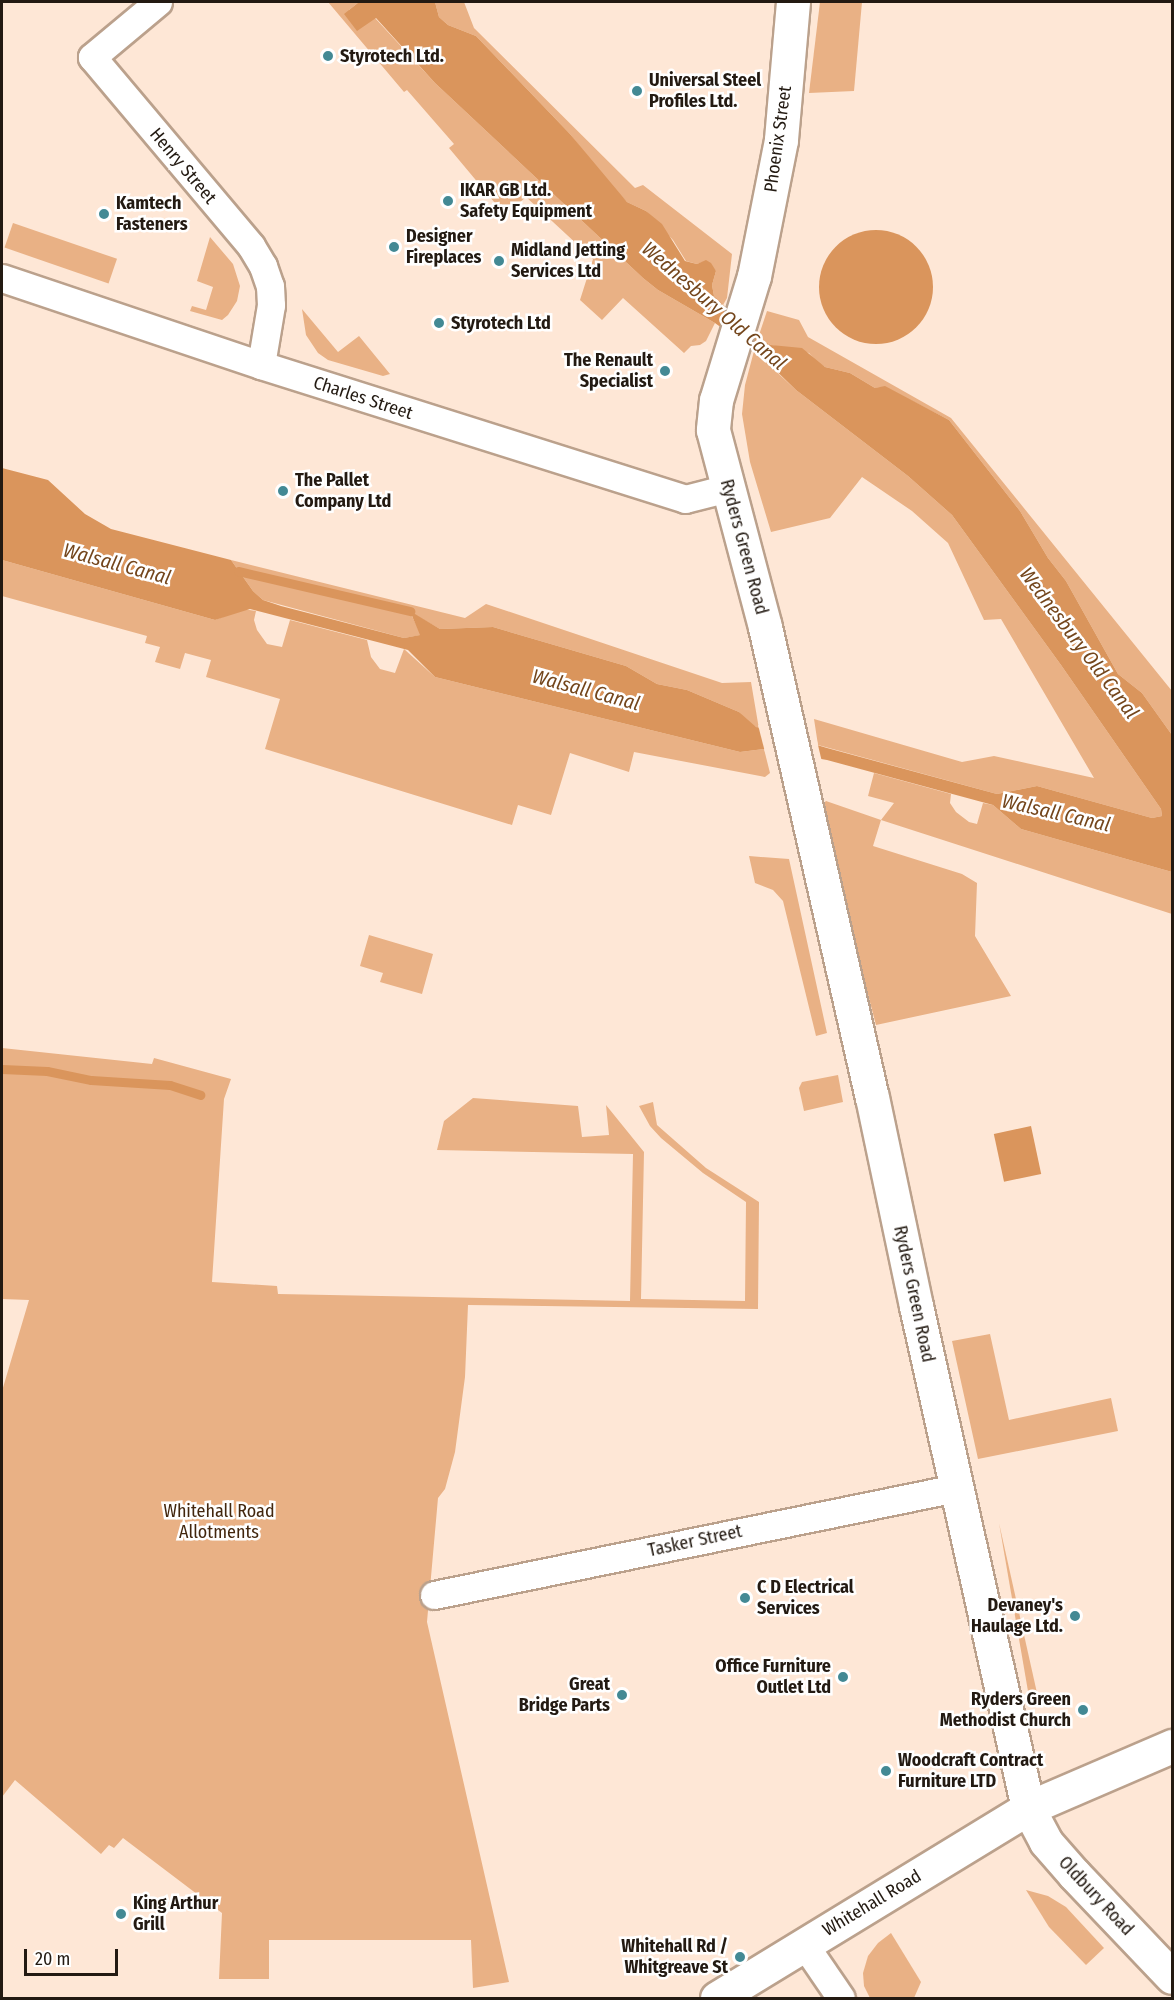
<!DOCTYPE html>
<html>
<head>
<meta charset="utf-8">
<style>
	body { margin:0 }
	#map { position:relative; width:1174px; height:2000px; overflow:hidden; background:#fee7d6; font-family:"Fira Sans Condensed",sans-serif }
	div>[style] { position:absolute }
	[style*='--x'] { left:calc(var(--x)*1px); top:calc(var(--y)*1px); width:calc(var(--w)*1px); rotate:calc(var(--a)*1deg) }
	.green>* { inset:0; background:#e9b185; transform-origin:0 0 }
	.water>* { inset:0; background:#da955c; transform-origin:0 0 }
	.round { border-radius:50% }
	.pier>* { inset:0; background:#fee7d6 }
	.stream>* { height:9px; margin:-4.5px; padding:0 4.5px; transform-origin:4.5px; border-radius:4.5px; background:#da955c }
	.roads { filter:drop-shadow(2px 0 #bba18c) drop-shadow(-2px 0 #bba18c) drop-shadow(0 2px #bba18c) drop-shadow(0 -2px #bba18c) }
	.street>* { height:27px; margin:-13.5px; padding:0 13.5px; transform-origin:13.5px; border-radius:13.5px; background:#fff }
	.secondary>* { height:33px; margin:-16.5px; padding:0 16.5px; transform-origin:16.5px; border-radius:16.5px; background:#fff }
	.dots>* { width:16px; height:16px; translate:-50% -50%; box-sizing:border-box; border:3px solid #fff; border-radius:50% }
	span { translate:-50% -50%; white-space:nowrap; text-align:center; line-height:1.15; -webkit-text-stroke:5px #fff; paint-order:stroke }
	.poi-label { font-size:18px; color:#231a12; font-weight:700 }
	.left { translate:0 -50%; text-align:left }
	.right { translate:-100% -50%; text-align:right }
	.street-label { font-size:18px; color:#231a12 }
	.park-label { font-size:18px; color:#42260d }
	.water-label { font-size:20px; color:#74461c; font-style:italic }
	.frame { position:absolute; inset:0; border:3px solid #231a12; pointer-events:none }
	.scale { position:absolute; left:24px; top:1949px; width:94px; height:27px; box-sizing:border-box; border:3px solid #231a12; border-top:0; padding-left:8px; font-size:18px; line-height:21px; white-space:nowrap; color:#231a12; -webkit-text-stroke:4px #fff; paint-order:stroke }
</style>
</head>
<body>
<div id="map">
	<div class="green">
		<div style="clip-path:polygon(328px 2px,359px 2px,349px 10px,375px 18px,435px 83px,643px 278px,658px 290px,715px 323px,706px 341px,700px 345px,691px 346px,684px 353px,623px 298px,602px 320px,580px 300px,593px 259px,526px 197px,505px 215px,449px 148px,454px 144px,407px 90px,404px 92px)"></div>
		<div style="clip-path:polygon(435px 2px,464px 2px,474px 28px,635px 188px,643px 185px,732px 254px,727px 298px,723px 305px,714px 296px,712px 285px,716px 271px,706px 261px,697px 264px,686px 261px,673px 240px,646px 211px,627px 202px,611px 186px,570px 134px,476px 36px,448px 25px,439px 17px)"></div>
		<div style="clip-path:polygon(820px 2px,862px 2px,854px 91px,809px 93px)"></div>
		<div style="left:13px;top:223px;width:110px;height:26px;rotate:19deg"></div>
		<div style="clip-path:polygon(210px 237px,233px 264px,240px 286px,237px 301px,228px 315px,222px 320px,190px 311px,192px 306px,206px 310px,213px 287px,197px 281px)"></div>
		<div style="clip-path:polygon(302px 309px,338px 352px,359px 336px,390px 374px,383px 376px,328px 360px,318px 353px,306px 335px)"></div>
		<div style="clip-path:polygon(767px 311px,799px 320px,808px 337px,951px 418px,1172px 691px,1172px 735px,1142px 693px,1118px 674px,1066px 581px,1048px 558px,1020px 511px,949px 420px,885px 387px,875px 388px,850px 373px,825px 367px,817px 362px,809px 353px,771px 345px,758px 338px)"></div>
		<div style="clip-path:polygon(754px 351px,796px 390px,908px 476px,952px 515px,1061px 665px,1161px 809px,1162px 816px,1152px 818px,1037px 786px,997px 794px,818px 745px,814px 719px,962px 762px,994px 756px,1094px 778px,1001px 619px,984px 620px,948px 543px,912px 511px,862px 477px,830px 518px,771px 532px,750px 462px,742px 414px,745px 385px)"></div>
		<div style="clip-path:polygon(2px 560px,215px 620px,243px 609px,256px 611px,254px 620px,257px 630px,267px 644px,282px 647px,290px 620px,367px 640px,371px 657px,380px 669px,395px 673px,404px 649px,435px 677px,740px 752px,764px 749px,770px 773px,765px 777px,634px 752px,629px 772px,570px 753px,551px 815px,518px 805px,512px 825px,265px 749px,280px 699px,206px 677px,211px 660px,185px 653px,180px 669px,155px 662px,160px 647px,145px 643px,147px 636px,2px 596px)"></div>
		<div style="clip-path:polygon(231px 560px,465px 618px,486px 604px,722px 683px,751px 682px,759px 729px,746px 721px,739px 712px,687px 690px,657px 684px,626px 666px,493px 627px,440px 629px,410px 612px,421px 635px,404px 638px,263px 600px,253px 591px)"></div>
		<div style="clip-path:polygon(874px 773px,951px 794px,950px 803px,956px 812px,969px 822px,977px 824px,983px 803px,993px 805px,1021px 829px,1172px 872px,1172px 914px,881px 820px,873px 846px,962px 874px,977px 883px,975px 936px,1011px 996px,876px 1025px,819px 808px,826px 801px,881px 820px,894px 803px,868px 796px)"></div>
		<div style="clip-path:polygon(749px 856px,789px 859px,827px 1033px,816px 1036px,783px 901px,773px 890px,755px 883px)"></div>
		<div style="clip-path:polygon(369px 935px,433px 954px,422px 994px,380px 982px,383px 973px,360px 966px)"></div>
		<div style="clip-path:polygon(2px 1048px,152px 1064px,154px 1058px,231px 1079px,224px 1099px,212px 1282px,277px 1286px,278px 1294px,630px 1301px,633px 1154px,437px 1150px,444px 1121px,473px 1098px,578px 1106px,582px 1137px,609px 1135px,606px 1105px,644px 1152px,641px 1299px,745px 1301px,746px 1202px,703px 1173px,661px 1138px,650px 1126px,639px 1106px,653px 1102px,657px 1125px,706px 1168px,759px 1202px,758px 1309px,468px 1305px,465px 1377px,455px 1452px,445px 1489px,438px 1498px,427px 1622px,509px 1982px,473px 1988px,471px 1940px,269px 1940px,269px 1979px,219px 1979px,222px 1913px,123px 1838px,114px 1848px,109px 1845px,101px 1854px,15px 1780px,2px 1797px,2px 1391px,29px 1300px,2px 1299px)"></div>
		<div style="clip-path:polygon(838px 1075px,843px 1102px,804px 1111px,799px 1088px,802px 1082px)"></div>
		<div style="clip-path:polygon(990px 1334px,1009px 1420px,1111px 1398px,1118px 1431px,978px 1459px,952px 1341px)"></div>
		<div style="clip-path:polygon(999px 1523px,1037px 1693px,1029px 1697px)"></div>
		<div style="clip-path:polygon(1026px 1890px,1048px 1896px,1066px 1907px,1104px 1948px,1086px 1965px,1049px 1927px)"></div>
		<div style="clip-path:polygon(891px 1933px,921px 1982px,914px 1998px,870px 1998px,864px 1986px,863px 1973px,868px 1956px,878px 1943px)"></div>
	</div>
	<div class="water">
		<div style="clip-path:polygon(359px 2px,435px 2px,439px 17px,448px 25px,476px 36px,570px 134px,627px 202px,646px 211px,662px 224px,685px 261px,697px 264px,706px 260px,711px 263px,716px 271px,712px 285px,714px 296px,758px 338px,771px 345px,802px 348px,825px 367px,850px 373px,875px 388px,885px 386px,949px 420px,1020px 511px,1048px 558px,1066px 581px,1118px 674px,1142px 693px,1172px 735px,1172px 872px,1021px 829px,993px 805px,827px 760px,764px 749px,740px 752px,435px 677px,408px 650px,250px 609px,215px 620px,2px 560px,2px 468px,48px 480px,85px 514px,111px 529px,231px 560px,253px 591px,263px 600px,281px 606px,404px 638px,420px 635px,410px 611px,440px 629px,493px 627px,626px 666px,657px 684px,687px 690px,739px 712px,756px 727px,827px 748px,997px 794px,1037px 786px,1152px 818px,1162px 816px,1161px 809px,1061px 665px,952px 515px,908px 476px,796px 390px,763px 358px,715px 323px,658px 290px,643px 278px,435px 83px,376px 18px,357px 31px,344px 14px)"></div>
		<div class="round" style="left:819px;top:230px;width:114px;height:114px"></div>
		<div style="left:1031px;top:1126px;width:49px;height:38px;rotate:78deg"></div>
	</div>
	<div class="pier">
		<div style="clip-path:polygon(758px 725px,817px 741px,822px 762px,765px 752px)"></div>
	</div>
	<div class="stream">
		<div style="--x:238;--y:571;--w:177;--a:13.1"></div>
		<div style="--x:2;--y:1069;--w:45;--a:2.5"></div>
		<div style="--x:47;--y:1071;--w:45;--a:11.6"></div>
		<div style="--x:91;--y:1080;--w:79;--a:3.6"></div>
		<div style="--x:170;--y:1085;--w:32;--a:18"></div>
	</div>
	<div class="roads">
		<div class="street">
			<div style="--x:158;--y:2;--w:86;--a:140.2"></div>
			<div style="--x:92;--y:57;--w:247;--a:49.9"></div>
			<div style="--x:251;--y:246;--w:23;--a:59"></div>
			<div style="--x:263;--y:266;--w:21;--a:71"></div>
			<div style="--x:270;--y:286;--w:19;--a:87"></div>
			<div style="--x:271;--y:305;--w:61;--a:99.5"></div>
			<div style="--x:2;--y:278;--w:273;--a:18.6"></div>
			<div style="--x:261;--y:365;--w:445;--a:17.5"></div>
			<div style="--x:685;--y:499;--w:44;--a:-14.3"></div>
			<div style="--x:434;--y:1595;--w:533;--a:-11.58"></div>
			<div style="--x:804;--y:1944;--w:65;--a:55.6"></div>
		</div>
		<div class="secondary">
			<div style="--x:793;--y:2;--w:139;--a:95"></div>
			<div style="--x:781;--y:140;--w:139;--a:101.2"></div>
			<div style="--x:754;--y:276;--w:130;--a:107"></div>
			<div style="--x:716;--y:400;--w:30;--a:96"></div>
			<div style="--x:713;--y:430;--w:204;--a:75.2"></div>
			<div style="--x:765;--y:627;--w:482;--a:77.2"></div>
			<div style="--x:872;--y:1097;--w:214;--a:78.1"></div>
			<div style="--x:916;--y:1306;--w:514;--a:77.42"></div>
			<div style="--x:1028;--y:1808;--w:38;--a:62"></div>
			<div style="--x:1046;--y:1842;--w:43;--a:48.8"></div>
			<div style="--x:1074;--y:1874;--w:142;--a:46.4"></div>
			<div style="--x:717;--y:1998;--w:364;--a:-31.4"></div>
			<div style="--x:1028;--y:1808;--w:157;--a:-23.3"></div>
		</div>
	</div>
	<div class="dots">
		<div style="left:328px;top:56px;background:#438994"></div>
		<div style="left:637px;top:91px;background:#438994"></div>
		<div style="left:448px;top:201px;background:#438994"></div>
		<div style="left:104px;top:214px;background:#438994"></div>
		<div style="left:394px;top:247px;background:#438994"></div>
		<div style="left:499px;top:261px;background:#438994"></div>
		<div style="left:439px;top:323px;background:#438994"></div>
		<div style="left:665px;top:371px;background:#438994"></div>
		<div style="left:283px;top:491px;background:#438994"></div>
		<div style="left:745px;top:1598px;background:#438994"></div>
		<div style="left:1075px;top:1616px;background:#438994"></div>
		<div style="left:843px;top:1677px;background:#438994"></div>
		<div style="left:622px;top:1695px;background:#438994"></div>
		<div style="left:1083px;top:1710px;background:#438994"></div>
		<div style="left:886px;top:1771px;background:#438994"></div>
		<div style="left:121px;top:1914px;background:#438994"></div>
		<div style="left:740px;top:1957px;background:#438994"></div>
	</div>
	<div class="poi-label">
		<span class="left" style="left:340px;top:56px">Styrotech Ltd.</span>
		<span class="left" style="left:649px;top:91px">Universal Steel<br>Profiles Ltd.</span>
		<span class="left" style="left:460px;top:201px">IKAR GB Ltd.<br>Safety Equipment</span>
		<span class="left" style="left:116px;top:214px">Kamtech<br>Fasteners</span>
		<span class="left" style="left:406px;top:247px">Designer<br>Fireplaces</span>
		<span class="left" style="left:511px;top:261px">Midland Jetting<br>Services Ltd</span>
		<span class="left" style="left:451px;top:323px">Styrotech Ltd</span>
		<span class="right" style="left:653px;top:371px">The Renault<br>Specialist</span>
		<span class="left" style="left:295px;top:491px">The Pallet<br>Company Ltd</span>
		<span class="left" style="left:757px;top:1598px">C D Electrical<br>Services</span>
		<span class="right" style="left:1063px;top:1616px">Devaney's<br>Haulage Ltd.</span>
		<span class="right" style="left:831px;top:1677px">Office Furniture<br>Outlet Ltd</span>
		<span class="right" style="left:610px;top:1695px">Great<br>Bridge Parts</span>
		<span class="right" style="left:1071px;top:1710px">Ryders Green<br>Methodist Church</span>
		<span class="left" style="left:898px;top:1771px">Woodcraft Contract<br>Furniture LTD</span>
		<span class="left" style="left:133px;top:1914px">King Arthur<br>Grill</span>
		<span class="right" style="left:728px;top:1957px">Whitehall Rd /<br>Whitgreave St</span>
	</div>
	<div class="street-label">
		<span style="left:778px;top:139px;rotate:-82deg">Phoenix Street</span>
		<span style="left:183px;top:166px;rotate:50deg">Henry Street</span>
		<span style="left:363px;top:398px;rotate:18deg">Charles Street</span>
		<span style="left:744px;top:547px;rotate:75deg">Ryders Green Road</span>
		<span style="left:914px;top:1294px;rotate:78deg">Ryders Green Road</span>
		<span style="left:695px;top:1541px;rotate:-12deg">Tasker Street</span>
		<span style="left:1096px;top:1896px;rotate:47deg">Oldbury Road</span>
		<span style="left:872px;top:1903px;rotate:-31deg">Whitehall Road</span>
	</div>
	<div class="park-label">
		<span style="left:219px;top:1522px">Whitehall Road<br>Allotments</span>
	</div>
	<div class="water-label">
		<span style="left:714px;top:306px;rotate:41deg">Wednesbury Old Canal</span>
		<span style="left:117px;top:564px;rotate:15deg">Walsall Canal</span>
		<span style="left:1079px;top:643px;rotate:53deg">Wednesbury Old Canal</span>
		<span style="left:586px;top:690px;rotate:15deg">Walsall Canal</span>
		<span style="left:1056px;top:813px;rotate:13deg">Walsall Canal</span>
	</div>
	<div class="frame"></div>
	<div class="scale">20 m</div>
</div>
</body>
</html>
